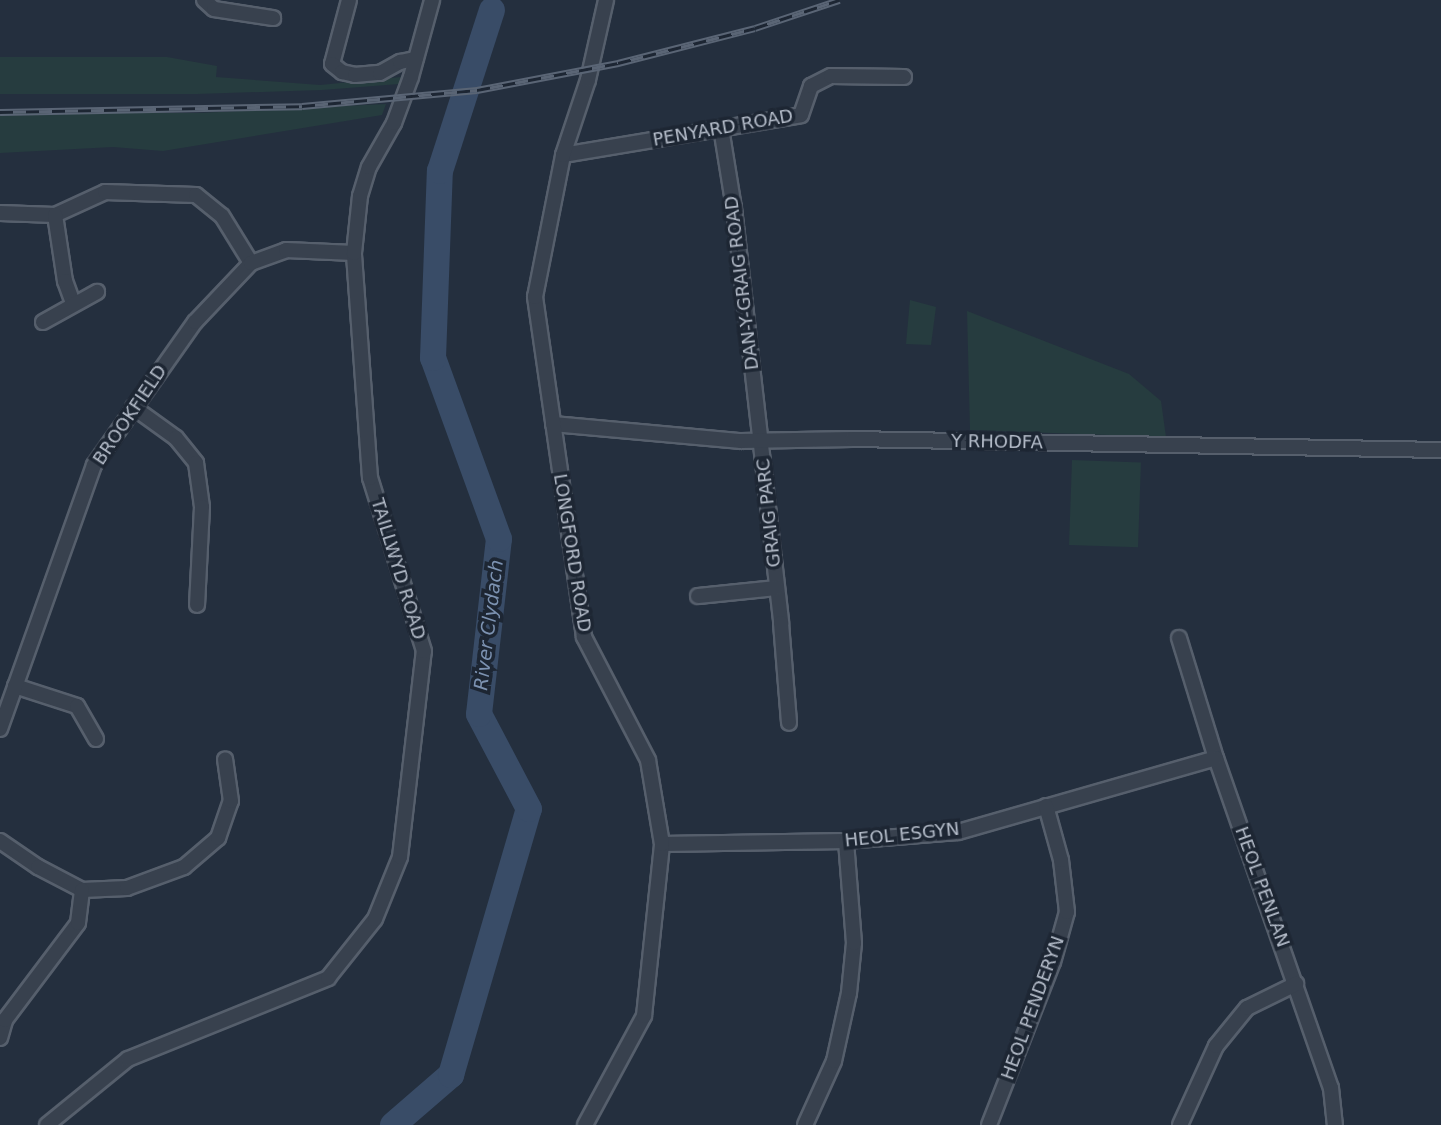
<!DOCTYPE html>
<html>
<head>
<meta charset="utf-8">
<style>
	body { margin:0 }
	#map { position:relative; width:1441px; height:1125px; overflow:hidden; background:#242f3e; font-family:"DejaVu Sans",sans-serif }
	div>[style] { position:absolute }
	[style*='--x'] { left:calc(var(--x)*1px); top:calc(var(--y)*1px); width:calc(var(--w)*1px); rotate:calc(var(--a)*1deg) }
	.green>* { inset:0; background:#263c3f; transform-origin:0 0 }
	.river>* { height:26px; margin:-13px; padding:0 13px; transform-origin:13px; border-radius:13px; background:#394c67 }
	.roads { filter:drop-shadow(2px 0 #565f6c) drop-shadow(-2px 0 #565f6c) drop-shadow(0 2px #565f6c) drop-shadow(0 -2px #565f6c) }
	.street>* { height:14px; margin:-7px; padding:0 7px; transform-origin:7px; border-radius:7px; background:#38414e }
	.rail>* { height:7px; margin-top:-3.5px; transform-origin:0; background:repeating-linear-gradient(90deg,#1d2633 0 13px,#5a6575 0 26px); box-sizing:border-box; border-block:2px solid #5a6575 }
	span { translate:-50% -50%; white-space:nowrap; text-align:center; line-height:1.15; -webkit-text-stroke:7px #1d2633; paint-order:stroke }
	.street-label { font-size:18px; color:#b4bcc9 }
	.water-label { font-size:19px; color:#7c92b1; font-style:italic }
</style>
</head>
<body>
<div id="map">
	<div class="green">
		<div style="clip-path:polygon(0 57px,167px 57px,217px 66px,216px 77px,320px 85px,401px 77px,399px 84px,322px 90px,197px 94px,0 94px)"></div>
		<div style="clip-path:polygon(386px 104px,382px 115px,163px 151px,113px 147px,0 153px,0 113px,198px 113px)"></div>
		<div style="clip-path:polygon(910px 300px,936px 307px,931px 345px,906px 344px)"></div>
		<div style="clip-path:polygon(967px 311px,1129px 374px,1161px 401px,1166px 437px,970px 430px)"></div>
		<div style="left:1072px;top:460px;width:69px;height:85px;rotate:2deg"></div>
	</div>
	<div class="river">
		<div style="--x:393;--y:1125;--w:77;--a:-40.8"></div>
		<div style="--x:451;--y:1075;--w:277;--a:-73.7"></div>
		<div style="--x:529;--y:809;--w:107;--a:-117.8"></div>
		<div style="--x:479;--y:714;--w:176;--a:-83.5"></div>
		<div style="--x:499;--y:539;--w:193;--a:-110"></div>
		<div style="--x:433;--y:358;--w:187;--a:-87.9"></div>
		<div style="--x:440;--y:171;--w:169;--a:-72.1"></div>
	</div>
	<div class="roads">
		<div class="street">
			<div style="--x:204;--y:0;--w:13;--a:42"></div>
			<div style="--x:214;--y:9;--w:60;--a:8.7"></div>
			<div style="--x:349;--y:0;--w:66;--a:104.9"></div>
			<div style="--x:332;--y:64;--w:13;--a:39"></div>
			<div style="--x:342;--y:72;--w:13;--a:13"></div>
			<div style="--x:355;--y:75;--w:25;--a:-5"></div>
			<div style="--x:380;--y:73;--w:23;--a:-29"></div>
			<div style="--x:400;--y:62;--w:16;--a:-11"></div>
			<div style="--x:721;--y:128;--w:81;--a:80.8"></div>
			<div style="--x:734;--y:208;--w:418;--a:83.5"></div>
			<div style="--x:781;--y:623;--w:100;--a:85.4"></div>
			<div style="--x:563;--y:155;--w:241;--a:-9.5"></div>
			<div style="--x:801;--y:115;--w:31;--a:-71"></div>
			<div style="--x:811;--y:86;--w:22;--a:-27"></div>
			<div style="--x:831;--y:76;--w:73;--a:0.8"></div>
			<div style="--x:0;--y:213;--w:55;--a:2.1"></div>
			<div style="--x:55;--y:215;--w:55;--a:-24.7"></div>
			<div style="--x:105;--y:192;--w:91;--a:1.9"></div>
			<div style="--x:196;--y:195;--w:33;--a:39"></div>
			<div style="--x:222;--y:216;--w:55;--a:58.3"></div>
			<div style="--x:55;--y:215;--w:67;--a:81.4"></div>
			<div style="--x:65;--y:281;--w:23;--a:70"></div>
			<div style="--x:43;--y:322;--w:62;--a:-29.1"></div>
			<div style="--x:133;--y:407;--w:53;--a:35.8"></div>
			<div style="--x:176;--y:438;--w:32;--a:51"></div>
			<div style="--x:196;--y:463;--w:44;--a:82.2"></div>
			<div style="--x:202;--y:507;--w:98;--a:92.9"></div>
			<div style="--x:553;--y:424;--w:189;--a:5.2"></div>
			<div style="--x:741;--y:441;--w:111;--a:-1"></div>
			<div style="--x:852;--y:439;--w:589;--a:1.07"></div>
			<div style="--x:698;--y:596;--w:79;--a:-5.8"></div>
			<div style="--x:1179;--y:638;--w:126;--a:72.9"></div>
			<div style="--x:1216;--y:758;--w:349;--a:70.8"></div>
			<div style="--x:1331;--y:1088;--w:37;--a:84"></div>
			<div style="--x:15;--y:686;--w:65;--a:17.9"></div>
			<div style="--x:77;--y:706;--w:38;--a:60"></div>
			<div style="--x:0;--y:729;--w:280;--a:-70.4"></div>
			<div style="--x:94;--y:465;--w:175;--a:-54.8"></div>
			<div style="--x:195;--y:322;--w:81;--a:-46.5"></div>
			<div style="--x:251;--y:263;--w:37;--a:-20"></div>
			<div style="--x:286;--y:250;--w:68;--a:2.5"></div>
			<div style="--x:0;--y:841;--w:46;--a:34.4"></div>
			<div style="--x:38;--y:867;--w:50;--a:27.6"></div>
			<div style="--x:82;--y:890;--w:45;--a:-2.5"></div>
			<div style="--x:127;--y:888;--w:61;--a:-20.2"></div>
			<div style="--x:184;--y:867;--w:45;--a:-40.5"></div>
			<div style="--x:218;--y:838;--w:39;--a:-71"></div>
			<div style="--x:231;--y:801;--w:42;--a:-98.1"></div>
			<div style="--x:662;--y:844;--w:184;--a:-0.9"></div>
			<div style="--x:846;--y:841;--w:112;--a:-4.6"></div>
			<div style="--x:958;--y:832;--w:268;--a:-16"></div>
			<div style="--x:0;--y:1038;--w:19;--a:-74"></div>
			<div style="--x:5;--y:1020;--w:121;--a:-53"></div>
			<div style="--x:78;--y:923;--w:33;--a:-83"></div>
			<div style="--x:47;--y:1125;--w:104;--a:-39.2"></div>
			<div style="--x:128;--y:1059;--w:216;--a:-22"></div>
			<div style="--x:328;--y:978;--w:75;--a:-51.5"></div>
			<div style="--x:375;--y:919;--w:67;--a:-68"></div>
			<div style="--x:400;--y:857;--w:207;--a:-83.4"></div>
			<div style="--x:424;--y:651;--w:181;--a:-107.3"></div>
			<div style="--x:370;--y:478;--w:226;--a:-94.1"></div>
			<div style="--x:354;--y:253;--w:57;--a:-84"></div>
			<div style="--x:360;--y:196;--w:30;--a:-73"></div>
			<div style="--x:369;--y:167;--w:51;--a:-60.4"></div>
			<div style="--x:394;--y:123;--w:49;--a:-69.7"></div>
			<div style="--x:411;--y:77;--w:80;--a:-74.7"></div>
			<div style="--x:585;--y:1125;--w:124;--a:-61.6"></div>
			<div style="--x:644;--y:1016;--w:173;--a:-84"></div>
			<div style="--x:662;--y:844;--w:85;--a:-99.5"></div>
			<div style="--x:648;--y:760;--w:139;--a:-117.5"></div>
			<div style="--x:584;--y:637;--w:344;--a:-98.2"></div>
			<div style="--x:535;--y:297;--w:145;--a:-78.8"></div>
			<div style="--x:563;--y:155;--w:79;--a:-71.6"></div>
			<div style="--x:588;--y:80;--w:82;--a:-77.3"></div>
			<div style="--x:805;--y:1125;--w:70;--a:-65.6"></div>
			<div style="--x:834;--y:1061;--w:70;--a:-77.6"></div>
			<div style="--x:849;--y:993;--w:50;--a:-84.3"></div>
			<div style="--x:854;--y:943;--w:102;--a:-94.5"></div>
			<div style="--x:989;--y:1125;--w:175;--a:-68.6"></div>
			<div style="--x:1053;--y:962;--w:52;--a:-74.4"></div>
			<div style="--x:1067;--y:912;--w:52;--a:-96.6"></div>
			<div style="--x:1061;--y:860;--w:56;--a:-105.5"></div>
			<div style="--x:1180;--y:1125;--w:87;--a:-65.5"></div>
			<div style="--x:1216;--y:1046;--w:49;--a:-50.8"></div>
			<div style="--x:1247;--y:1008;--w:55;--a:-26.1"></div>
		</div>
	</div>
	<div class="rail">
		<div style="--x:0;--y:112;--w:302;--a:-1.1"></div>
		<div style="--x:302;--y:106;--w:176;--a:-5.2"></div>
		<div style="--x:477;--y:90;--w:144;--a:-10.8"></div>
		<div style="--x:618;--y:63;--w:141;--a:-14.3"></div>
		<div style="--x:755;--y:28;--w:89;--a:-18.4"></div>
	</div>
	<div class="street-label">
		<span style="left:723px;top:128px;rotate:-10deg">PENYARD ROAD</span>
		<span style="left:742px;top:283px;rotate:-97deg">DAN-Y-GRAIG ROAD</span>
		<span style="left:130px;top:415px;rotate:-56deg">BROOKFIELD</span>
		<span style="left:997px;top:442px;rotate:1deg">Y RHODFA</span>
		<span style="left:769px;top:513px;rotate:-96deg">GRAIG PARC</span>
		<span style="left:572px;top:553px;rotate:81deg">LONGFORD ROAD</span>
		<span style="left:398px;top:569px;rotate:73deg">TAILLWYD ROAD</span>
		<span style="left:902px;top:835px;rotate:-6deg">HEOL ESGYN</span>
		<span style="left:1262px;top:887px;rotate:70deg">HEOL PENLAN</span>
		<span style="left:1033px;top:1008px;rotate:-70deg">HEOL PENDERYN</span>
	</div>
	<div class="water-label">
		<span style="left:489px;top:625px;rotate:-83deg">River Clydach</span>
	</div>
</div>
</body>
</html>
